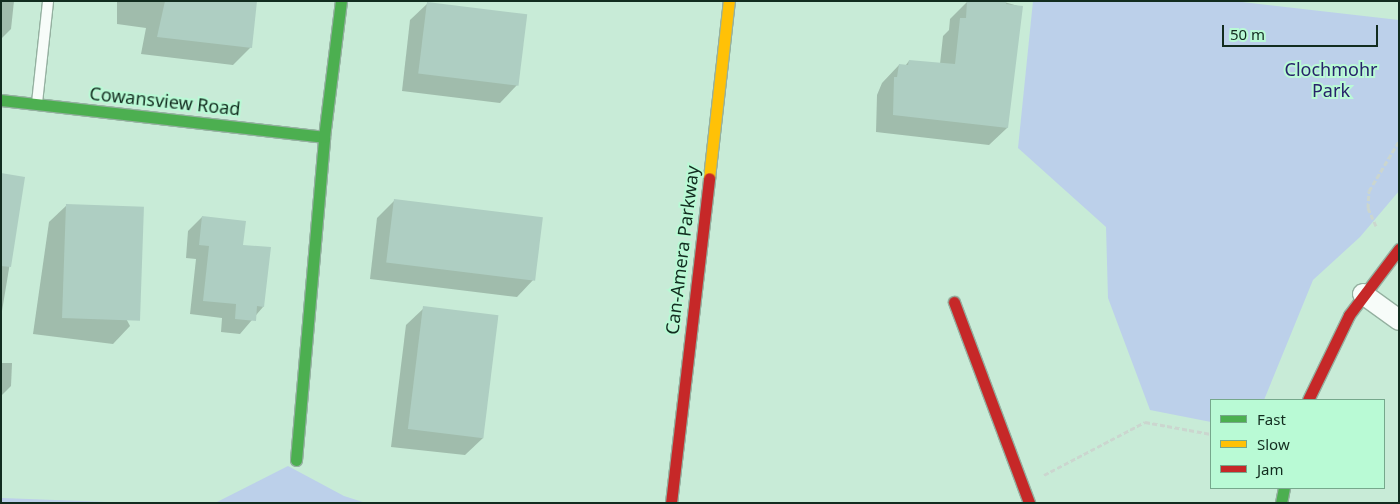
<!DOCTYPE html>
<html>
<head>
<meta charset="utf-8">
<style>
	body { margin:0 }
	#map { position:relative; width:1400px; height:504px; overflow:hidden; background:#c8ebd7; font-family:"Noto Sans",sans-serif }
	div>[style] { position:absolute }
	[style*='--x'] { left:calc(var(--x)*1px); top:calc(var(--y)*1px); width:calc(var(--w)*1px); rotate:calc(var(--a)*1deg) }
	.green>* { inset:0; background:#bcd0ea }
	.shadow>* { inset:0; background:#0003 }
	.building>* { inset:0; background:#aecec2; transform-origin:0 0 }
	.path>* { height:3px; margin-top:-1.5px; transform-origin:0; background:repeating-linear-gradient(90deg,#cbd6cf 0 5px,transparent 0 7.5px) }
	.roads { filter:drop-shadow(1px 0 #94b0a0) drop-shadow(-1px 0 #94b0a0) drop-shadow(0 1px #94b0a0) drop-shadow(0 -1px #94b0a0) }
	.lane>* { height:10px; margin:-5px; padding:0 5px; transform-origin:5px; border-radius:5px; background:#f7fcf9 }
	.street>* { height:20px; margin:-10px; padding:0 10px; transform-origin:10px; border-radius:10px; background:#f7fcf9 }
	.fast>* { height:11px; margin:-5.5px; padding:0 5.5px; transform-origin:5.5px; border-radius:5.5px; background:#4caf50 }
	.slow>* { height:11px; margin:-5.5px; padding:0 5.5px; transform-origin:5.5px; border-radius:5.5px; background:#ffc107 }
	.jam>* { height:11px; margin:-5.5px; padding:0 5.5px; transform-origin:5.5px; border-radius:5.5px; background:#c62828 }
	span { translate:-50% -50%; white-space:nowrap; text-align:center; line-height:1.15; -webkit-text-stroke:4px #b9fad5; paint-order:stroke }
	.park-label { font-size:18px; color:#27226a }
	.street-label { font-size:18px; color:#122c1f }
	.frame { position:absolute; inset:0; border:2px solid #122c1f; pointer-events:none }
	.legend { position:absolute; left:1210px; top:399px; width:175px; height:90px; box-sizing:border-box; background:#b9fad5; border:1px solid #76a88c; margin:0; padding:6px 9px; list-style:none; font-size:15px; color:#122c1f }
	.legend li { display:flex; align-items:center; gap:10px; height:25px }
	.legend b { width:25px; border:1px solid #76a88c }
	.scale { position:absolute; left:1222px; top:25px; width:156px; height:22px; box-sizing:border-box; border:2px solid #122c1f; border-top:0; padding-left:6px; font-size:15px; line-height:18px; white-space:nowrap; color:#122c1f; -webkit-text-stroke:4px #b9fad5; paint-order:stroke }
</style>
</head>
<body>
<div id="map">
	<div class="green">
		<div style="clip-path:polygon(1033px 1px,1234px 1px,1399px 20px,1399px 191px,1360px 237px,1313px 280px,1264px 400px,1211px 400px,1211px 422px,1150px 410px,1108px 298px,1106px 227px,1018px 148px)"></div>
		<div style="clip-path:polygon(288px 466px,344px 496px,366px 503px,215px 503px)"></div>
		<div style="clip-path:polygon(1px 498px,2px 498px,134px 503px,1px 503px)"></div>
	</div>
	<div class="shadow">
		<div style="clip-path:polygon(1px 1px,14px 1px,11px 29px,1px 39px)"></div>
		<div style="clip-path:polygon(117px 1px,256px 1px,251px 47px,233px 65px,141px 54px,146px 28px,117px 24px)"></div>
		<div style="clip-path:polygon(968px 1px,1001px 1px,1021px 7px,1007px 128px,989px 145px,876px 132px,877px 95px,882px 83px,899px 65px,905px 66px,909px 61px,940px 64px,943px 36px,949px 30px,950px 19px)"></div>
		<div style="clip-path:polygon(428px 3px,517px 85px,500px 103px,402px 91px,410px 20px)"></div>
		<div style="clip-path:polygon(1px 174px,24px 178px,1px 317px)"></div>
		<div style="clip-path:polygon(395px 200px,534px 279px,517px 297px,370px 279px,377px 218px)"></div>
		<div style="clip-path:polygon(67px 205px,130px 326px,113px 344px,33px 334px,49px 222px)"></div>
		<div style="clip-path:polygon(202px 217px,242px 246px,263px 307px,240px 334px,221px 332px,222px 318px,190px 314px,196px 259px,186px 258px,188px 231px)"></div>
		<div style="clip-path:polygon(424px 308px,483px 438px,465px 455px,391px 447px,406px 325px)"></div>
		<div style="clip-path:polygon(1px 363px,12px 363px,11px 386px,1px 396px)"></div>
	</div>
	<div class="building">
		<div style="clip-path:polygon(165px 1px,257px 1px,252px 48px,157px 37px)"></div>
		<div style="clip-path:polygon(967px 1px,1006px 1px,1006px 4px,1023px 6px,1008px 128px,893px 115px,894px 77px,897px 77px,899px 64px,908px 65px,909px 60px,955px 64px,960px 18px,966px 18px)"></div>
		<div style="left:427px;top:2px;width:101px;height:72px;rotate:7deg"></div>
		<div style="clip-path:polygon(1px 173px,25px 177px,11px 267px,1px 266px)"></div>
		<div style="left:394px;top:199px;width:150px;height:64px;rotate:7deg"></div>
		<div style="left:66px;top:204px;width:78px;height:114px;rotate:2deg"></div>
		<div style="clip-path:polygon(202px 216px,246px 221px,243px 245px,271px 247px,264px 307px,257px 306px,256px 321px,235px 319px,236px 304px,203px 301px,209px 246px,199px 245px)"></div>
		<div style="left:423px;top:306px;width:76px;height:124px;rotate:7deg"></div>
	</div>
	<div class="path">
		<div style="--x:1376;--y:226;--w:20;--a:-114"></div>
		<div style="--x:1368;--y:208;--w:17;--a:-87"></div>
		<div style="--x:1369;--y:191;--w:58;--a:-59"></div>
		<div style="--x:1044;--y:475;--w:114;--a:-27.7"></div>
		<div style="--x:1145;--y:422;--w:67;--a:10.3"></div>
	</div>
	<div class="roads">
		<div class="lane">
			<div style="--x:37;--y:103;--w:103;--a:-83.8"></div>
		</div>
		<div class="street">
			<div style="--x:1363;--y:294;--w:44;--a:35.8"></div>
		</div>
		<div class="fast">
			<div style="--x:1;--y:100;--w:325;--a:6.5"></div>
			<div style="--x:296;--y:460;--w:324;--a:-85"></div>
			<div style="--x:324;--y:137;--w:137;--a:-82.9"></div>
			<div style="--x:1281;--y:503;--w:15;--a:-79"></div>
		</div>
		<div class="slow">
			<div style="--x:709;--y:178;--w:178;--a:-83.6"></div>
		</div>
		<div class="jam">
			<div style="--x:954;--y:302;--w:215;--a:69.5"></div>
			<div style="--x:1308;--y:400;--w:94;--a:-64.2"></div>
			<div style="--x:1349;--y:315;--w:83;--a:-52.9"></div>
			<div style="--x:671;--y:503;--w:327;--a:-83.3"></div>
		</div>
	</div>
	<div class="park-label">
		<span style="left:1331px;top:80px">Clochmohr<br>Park</span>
	</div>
	<div class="street-label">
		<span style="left:165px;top:101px;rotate:6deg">Cowansview Road</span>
		<span style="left:682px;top:250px;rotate:-83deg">Can-Amera Parkway</span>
	</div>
	<div class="frame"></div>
	<ul class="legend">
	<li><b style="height:6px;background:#4caf50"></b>Fast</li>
	<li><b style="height:6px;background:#ffc107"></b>Slow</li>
	<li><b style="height:6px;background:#c62828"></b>Jam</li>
	</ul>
	<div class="scale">50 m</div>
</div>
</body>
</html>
